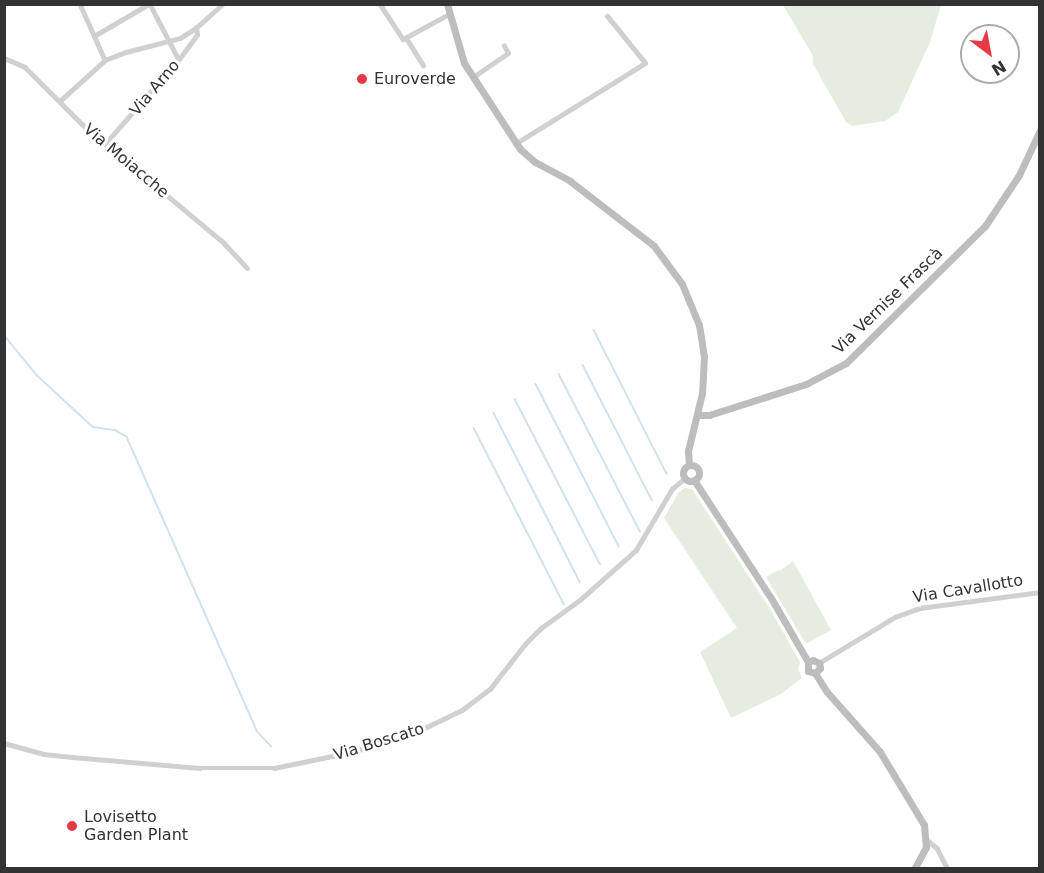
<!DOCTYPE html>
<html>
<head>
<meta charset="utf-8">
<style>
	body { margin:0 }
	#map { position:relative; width:1044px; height:873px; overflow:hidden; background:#fff; font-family:"DejaVu Sans",sans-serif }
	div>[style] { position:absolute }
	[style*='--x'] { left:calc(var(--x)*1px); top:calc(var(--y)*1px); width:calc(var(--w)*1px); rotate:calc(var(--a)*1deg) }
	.green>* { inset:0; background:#e6ecdf }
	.stream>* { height:1.5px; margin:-0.75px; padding:0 0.75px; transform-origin:0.75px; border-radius:0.75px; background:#cfe2ee }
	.street>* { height:4.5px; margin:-2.25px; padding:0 2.25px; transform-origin:2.25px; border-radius:2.25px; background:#d0d0d0 }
	.secondary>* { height:7px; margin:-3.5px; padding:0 3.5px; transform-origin:3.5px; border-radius:3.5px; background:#bdbdbd }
	.secondary>.ring { margin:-3.5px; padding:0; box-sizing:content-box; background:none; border:7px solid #bdbdbd; border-radius:50% }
	.dots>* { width:16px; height:16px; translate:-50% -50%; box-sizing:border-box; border:3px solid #fff; border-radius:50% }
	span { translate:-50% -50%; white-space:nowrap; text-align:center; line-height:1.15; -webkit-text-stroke:6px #fff; paint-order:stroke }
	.poi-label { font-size:16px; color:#333 }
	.left { translate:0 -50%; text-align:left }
	.street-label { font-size:16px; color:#333 }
	.frame { position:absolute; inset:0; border:6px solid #333; pointer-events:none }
	.north { position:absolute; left:960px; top:24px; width:60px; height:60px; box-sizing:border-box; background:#fff; border:2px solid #adadad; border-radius:50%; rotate:148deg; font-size:16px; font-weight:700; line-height:24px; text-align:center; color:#333 }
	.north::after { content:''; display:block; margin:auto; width:21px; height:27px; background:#e63946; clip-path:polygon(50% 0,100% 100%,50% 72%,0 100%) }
</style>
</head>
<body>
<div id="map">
	<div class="green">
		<div style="clip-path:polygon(783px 5px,941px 5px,930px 42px,898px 112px,885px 121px,852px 126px,846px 122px,813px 64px,813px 56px)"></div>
		<div style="clip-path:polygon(685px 488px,692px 489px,770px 609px,800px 662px,798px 669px,802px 678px,781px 694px,731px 718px,700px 652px,737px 628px,664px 518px,679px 492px)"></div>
		<div style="clip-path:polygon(793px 561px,831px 630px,806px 644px,766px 577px,778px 570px,780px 571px)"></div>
	</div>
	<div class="stream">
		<div style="--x:594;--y:330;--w:161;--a:63.1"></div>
		<div style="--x:4;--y:335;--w:52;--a:50.5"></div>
		<div style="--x:37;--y:375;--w:76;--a:42.9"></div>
		<div style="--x:93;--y:427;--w:22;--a:8"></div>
		<div style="--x:115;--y:430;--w:14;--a:30"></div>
		<div style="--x:127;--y:437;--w:321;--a:66.1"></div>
		<div style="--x:257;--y:731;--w:21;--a:47"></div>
		<div style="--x:583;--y:365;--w:152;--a:62.9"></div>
		<div style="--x:559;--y:374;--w:177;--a:62.7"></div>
		<div style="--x:536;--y:384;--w:182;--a:62.9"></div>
		<div style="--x:515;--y:399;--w:186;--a:62.7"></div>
		<div style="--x:494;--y:413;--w:190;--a:63"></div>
		<div style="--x:474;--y:428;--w:198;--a:62.9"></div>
	</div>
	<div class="street">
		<div style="--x:80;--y:4;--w:61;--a:65.9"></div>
		<div style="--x:150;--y:4;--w:59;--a:62.6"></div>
		<div style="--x:380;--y:4;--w:42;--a:56.7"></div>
		<div style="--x:403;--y:39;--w:52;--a:-28.5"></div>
		<div style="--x:94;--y:36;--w:64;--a:-30.2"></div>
		<div style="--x:407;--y:39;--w:31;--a:58"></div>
		<div style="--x:4;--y:58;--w:23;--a:23"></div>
		<div style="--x:25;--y:67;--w:85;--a:45"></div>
		<div style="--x:85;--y:127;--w:181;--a:39.8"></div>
		<div style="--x:224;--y:243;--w:34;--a:47"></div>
		<div style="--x:473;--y:77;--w:42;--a:-34.4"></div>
		<div style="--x:508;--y:53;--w:8;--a:-120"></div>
		<div style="--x:60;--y:101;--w:61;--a:-42.3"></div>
		<div style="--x:105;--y:60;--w:22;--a:-21"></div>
		<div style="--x:126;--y:52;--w:56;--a:-14.5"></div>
		<div style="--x:180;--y:38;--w:19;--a:-32"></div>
		<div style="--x:196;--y:28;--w:36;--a:-42"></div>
		<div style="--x:105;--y:144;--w:113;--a:-49"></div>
		<div style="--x:179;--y:59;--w:30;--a:-53"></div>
		<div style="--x:197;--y:35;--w:7;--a:-98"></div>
		<div style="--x:515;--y:144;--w:153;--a:-31.9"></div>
		<div style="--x:645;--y:63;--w:60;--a:-129"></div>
		<div style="--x:819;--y:663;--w:89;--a:-31.2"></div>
		<div style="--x:895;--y:617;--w:27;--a:-20"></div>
		<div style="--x:920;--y:608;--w:121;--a:-7.6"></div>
		<div style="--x:4;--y:743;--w:41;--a:15.4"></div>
		<div style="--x:44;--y:754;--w:28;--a:6"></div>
		<div style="--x:72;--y:757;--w:128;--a:4.9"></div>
		<div style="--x:200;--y:768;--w:74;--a:0"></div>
		<div style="--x:274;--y:768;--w:80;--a:-11.6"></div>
		<div style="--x:352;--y:752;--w:63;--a:-16.7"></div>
		<div style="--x:412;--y:734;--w:55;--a:-25.6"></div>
		<div style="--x:462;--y:710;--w:35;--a:-37"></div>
		<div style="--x:490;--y:689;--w:57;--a:-52.1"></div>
		<div style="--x:525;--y:644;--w:23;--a:-45"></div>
		<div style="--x:541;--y:628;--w:49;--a:-35.9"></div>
		<div style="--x:581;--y:599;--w:74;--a:-41.7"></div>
		<div style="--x:636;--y:550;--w:71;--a:-59.5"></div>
		<div style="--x:672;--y:489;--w:17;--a:-40"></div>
		<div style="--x:927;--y:840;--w:13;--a:39"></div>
		<div style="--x:937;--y:848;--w:22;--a:63"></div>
	</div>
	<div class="secondary">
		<div style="--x:447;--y:4;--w:61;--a:73.9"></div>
		<div style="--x:464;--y:63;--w:103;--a:56.9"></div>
		<div style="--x:520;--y:149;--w:20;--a:41"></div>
		<div style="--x:535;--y:162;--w:40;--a:28"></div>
		<div style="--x:570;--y:181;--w:106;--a:37.7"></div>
		<div style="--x:654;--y:246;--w:47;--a:53.6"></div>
		<div style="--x:682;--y:284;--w:44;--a:67.5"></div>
		<div style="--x:699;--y:325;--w:31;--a:81"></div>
		<div style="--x:704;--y:356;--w:37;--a:93"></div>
		<div style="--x:702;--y:393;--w:60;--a:103.6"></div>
		<div style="--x:688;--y:451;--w:14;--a:86"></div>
		<div style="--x:697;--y:415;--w:12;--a:0"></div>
		<div style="--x:709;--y:415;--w:102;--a:-17.7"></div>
		<div style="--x:806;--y:384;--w:45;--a:-27.7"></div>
		<div style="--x:846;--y:363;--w:195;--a:-44.6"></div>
		<div style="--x:985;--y:226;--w:61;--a:-56.3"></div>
		<div style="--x:1019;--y:175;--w:50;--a:-65"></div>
		<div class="ring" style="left:683px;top:465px;width:9px;height:9px"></div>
		<div style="--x:694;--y:480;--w:141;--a:56.9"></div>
		<div style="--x:771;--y:598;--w:74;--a:60"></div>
		<div style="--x:808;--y:662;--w:9;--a:90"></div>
		<div style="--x:808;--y:671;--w:7;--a:16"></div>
		<div style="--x:808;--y:662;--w:5;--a:-22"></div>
		<div style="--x:813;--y:660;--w:7;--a:27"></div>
		<div style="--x:819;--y:663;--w:5;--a:79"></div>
		<div style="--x:820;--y:668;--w:7;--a:135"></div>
		<div style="--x:815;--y:673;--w:22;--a:58"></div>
		<div style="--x:827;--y:692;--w:80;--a:48.5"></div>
		<div style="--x:880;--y:752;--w:85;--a:58.9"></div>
		<div style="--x:924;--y:825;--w:22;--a:85"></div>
		<div style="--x:926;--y:847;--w:24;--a:118"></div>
	</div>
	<div class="dots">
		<div style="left:362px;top:79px;background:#e63946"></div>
		<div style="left:72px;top:826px;background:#e63946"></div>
	</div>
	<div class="poi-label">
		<span class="left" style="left:374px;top:79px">Euroverde</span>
		<span class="left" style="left:84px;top:826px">Lovisetto<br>Garden Plant</span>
	</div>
	<div class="street-label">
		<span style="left:155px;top:88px;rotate:-50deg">Via Arno</span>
		<span style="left:126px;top:161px;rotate:40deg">Via Moiacche</span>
		<span style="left:888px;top:301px;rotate:-44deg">Via Vernise Frascà</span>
		<span style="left:968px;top:589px;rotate:-9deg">Via Cavallotto</span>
		<span style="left:379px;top:742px;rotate:-17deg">Via Boscato</span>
	</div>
	<div class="frame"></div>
	<div class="north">N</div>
</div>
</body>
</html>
